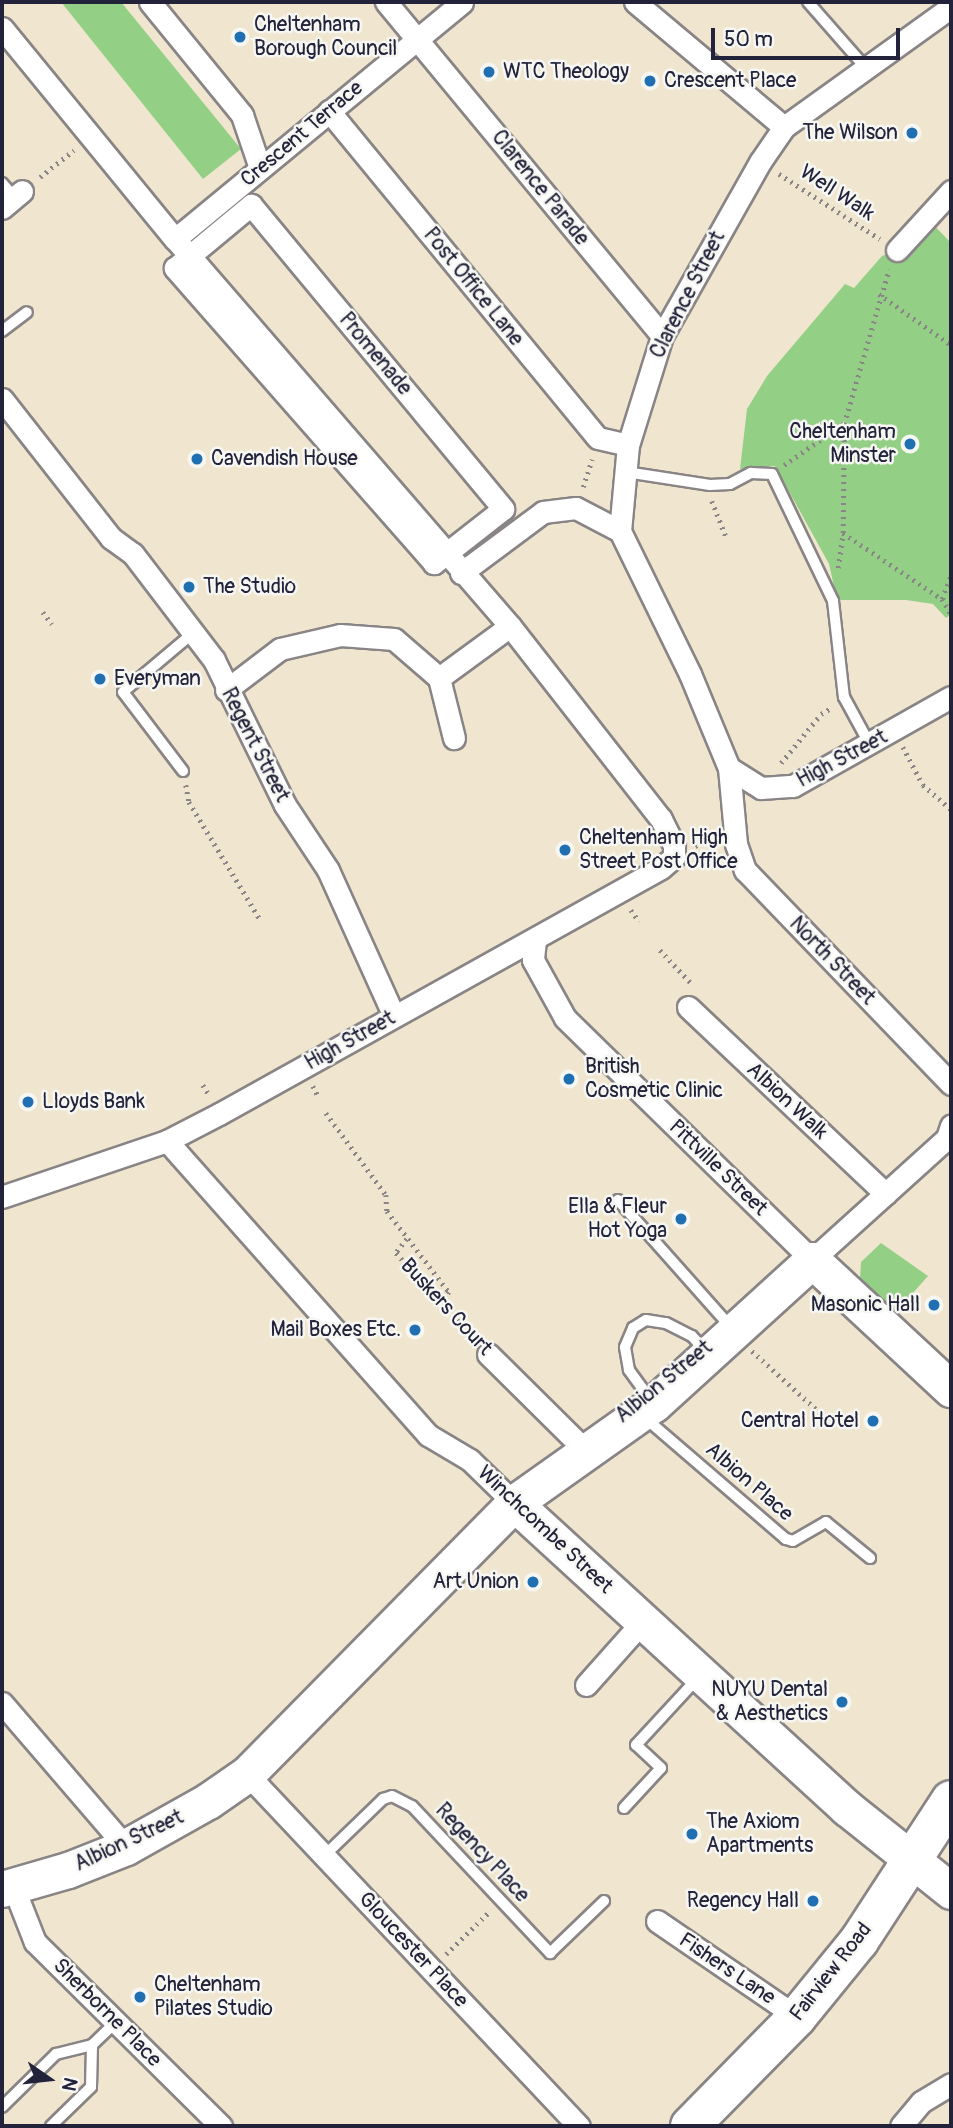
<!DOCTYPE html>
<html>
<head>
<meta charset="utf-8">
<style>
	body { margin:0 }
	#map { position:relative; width:953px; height:2128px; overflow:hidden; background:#f0e6cf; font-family:Pangolin,sans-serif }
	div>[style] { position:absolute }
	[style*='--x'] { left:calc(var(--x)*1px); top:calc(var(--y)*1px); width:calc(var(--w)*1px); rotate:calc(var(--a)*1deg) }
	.green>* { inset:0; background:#93d086 }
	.path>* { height:4.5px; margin-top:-2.25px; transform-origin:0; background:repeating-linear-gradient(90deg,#898485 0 2px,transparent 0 7px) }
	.roads { filter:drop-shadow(2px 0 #898485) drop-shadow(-2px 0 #898485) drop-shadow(0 2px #898485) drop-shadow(0 -2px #898485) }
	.lane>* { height:10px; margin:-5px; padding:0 5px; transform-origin:5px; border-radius:5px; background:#fff }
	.street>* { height:21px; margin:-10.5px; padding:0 10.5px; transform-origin:10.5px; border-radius:10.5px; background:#fff }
	.primary>* { height:35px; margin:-17.5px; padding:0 17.5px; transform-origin:17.5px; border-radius:17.5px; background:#fff }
	.highway>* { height:38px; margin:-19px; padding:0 19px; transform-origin:19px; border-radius:19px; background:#fff }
	.dots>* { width:19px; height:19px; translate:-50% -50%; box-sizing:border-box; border:4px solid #f6f6f2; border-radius:50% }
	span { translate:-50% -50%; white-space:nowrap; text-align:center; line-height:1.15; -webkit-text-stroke:5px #f6f6f2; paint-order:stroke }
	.poi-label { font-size:21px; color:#22223b }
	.left { translate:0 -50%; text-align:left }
	.right { translate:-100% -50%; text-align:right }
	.street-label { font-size:21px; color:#22223b }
	.frame { position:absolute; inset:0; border:4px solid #22223b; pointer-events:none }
	.north { position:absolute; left:14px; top:2044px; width:70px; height:70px; -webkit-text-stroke:5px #f6f6f2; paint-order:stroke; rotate:104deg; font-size:19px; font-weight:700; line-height:28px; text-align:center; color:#22223b }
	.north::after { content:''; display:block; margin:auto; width:24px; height:32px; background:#22223b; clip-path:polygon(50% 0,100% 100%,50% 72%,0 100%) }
	.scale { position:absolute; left:711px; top:28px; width:189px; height:32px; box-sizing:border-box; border:4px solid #22223b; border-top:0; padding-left:9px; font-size:21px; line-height:24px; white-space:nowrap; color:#22223b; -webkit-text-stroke:5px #f6f6f2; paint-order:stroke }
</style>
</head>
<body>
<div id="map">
	<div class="green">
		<div style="clip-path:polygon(61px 2px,121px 2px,241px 149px,203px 179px)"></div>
		<div style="clip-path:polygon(929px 220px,951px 243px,951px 614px,946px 618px,933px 604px,906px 600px,837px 600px,829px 564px,775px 466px,740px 469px,747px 409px,767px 376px,845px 284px,854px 288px,882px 256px,897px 250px)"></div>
		<div style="clip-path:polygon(881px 1243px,928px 1276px,896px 1312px,860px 1279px,861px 1262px)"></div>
	</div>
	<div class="path">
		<div style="--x:779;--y:174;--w:120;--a:32.8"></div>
		<div style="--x:40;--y:177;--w:43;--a:-38.5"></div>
		<div style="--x:879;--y:294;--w:88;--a:35.3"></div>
		<div style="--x:784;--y:465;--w:72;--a:-34.8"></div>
		<div style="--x:583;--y:487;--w:29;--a:-72"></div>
		<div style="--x:712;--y:501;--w:41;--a:68.5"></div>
		<div style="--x:843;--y:533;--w:119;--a:33.7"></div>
		<div style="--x:942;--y:599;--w:17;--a:59"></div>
		<div style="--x:838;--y:568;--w:35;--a:-82"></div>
		<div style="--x:843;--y:533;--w:109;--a:-89.5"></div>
		<div style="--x:844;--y:424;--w:161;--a:-73.8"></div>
		<div style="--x:942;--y:599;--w:25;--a:-69"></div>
		<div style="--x:43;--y:612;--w:15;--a:53"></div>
		<div style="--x:903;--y:747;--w:43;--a:62.2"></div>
		<div style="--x:923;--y:785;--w:37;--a:41"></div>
		<div style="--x:781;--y:763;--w:63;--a:-50.8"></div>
		<div style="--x:821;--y:714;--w:12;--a:-31"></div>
		<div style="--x:186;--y:785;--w:17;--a:80"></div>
		<div style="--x:189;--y:802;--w:139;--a:58.8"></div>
		<div style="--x:695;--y:846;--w:20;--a:-24"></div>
		<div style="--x:631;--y:910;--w:14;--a:54"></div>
		<div style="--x:660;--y:950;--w:48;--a:46.7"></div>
		<div style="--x:203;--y:1085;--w:12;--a:59"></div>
		<div style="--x:313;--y:1086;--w:11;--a:63"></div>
		<div style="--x:326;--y:1113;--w:102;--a:53.8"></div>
		<div style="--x:386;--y:1195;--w:16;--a:86"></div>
		<div style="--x:387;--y:1211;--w:102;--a:52.6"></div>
		<div style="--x:449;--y:1292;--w:13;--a:122"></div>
		<div style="--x:407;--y:1239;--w:18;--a:128"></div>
		<div style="--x:396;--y:1253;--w:115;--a:47.5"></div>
		<div style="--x:752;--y:1351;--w:103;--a:42.2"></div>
		<div style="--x:446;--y:1954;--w:62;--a:-44.3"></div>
	</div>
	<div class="roads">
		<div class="lane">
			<div style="--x:808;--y:2;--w:88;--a:48.7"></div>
			<div style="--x:2;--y:183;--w:18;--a:49"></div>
			<div style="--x:2;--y:331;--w:31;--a:-37"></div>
			<div style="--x:626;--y:472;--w:85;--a:8.8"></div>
			<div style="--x:710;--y:485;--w:20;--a:-3"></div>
			<div style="--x:730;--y:484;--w:24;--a:-28"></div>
			<div style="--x:751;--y:473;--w:21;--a:3"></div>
			<div style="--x:772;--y:474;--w:141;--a:64.3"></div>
			<div style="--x:833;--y:601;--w:97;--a:83.5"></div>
			<div style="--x:844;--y:697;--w:52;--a:61.5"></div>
			<div style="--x:183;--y:771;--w:99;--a:-127.2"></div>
			<div style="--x:123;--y:692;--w:92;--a:-40.1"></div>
			<div style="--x:618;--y:1200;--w:169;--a:48.4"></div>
			<div style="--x:650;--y:1399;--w:36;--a:-126"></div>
			<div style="--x:629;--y:1370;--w:23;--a:-100"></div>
			<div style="--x:625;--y:1347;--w:21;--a:-67"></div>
			<div style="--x:633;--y:1328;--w:15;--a:-32"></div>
			<div style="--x:646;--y:1320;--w:20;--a:9"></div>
			<div style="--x:666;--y:1323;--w:29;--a:27"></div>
			<div style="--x:692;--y:1336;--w:20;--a:49"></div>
			<div style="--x:644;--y:1417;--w:187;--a:40.7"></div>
			<div style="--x:786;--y:1539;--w:7;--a:16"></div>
			<div style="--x:793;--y:1541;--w:38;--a:-30"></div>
			<div style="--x:826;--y:1522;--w:57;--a:39.3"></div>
			<div style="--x:624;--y:1808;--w:54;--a:-47.2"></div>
			<div style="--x:661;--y:1768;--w:34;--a:-137"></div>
			<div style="--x:636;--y:1745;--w:90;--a:-47.3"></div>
			<div style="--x:325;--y:1855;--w:81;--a:-44"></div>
			<div style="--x:383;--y:1799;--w:9;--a:-18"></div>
			<div style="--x:392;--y:1796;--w:22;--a:27"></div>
			<div style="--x:412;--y:1806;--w:202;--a:46.8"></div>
			<div style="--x:550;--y:1953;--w:75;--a:-43.9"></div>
			<div style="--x:2;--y:2107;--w:76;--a:-44.5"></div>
			<div style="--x:56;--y:2054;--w:37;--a:-14"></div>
			<div style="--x:51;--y:2126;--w:56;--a:-44.3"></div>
			<div style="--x:91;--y:2087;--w:42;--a:-88.6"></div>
			<div style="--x:92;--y:2045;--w:33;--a:-44"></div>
		</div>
		<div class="street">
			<div style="--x:150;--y:2;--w:146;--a:50.8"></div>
			<div style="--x:242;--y:115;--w:56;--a:71.2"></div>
			<div style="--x:386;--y:2;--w:433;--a:50.4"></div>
			<div style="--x:635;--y:2;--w:194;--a:40"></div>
			<div style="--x:951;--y:7;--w:206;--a:144.3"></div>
			<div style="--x:784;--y:127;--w:42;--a:124.4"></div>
			<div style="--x:760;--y:162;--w:200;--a:119.4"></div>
			<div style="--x:662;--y:336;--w:114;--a:107.3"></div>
			<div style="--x:628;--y:445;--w:86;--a:95.3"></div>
			<div style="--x:620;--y:531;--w:159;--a:63.9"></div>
			<div style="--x:690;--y:674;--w:102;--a:67.5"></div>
			<div style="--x:729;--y:768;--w:76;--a:84.7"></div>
			<div style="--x:736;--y:844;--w:28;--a:71"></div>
			<div style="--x:745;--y:870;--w:297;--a:46.1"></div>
			<div style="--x:2;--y:28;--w:273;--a:50.7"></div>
			<div style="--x:175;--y:239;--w:512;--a:49.12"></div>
			<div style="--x:510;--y:626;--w:245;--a:52"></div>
			<div style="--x:661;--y:819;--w:30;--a:64"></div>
			<div style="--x:674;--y:846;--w:11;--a:90"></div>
			<div style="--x:674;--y:857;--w:17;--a:140"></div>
			<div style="--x:661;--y:868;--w:506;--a:150.9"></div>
			<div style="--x:219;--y:1114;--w:59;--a:152.6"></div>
			<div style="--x:167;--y:1141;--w:174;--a:161.3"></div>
			<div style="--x:329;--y:111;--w:423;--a:50.6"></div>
			<div style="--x:598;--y:438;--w:31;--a:13"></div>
			<div style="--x:251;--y:205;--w:395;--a:50.3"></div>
			<div style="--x:503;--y:509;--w:88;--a:142"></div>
			<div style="--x:434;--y:563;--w:393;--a:-131.3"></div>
			<div style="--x:175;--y:268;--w:99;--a:-39.7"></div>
			<div style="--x:2;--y:208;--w:26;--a:-40"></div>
			<div style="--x:175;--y:239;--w:372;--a:-39.5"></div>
			<div style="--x:897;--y:250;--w:80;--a:-47.5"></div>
			<div style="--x:2;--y:399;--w:177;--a:51.9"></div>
			<div style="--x:111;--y:538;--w:27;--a:36"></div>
			<div style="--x:133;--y:554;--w:133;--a:52.6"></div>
			<div style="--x:214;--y:660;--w:161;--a:63.9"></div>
			<div style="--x:285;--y:805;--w:78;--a:56.5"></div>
			<div style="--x:328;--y:870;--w:160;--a:65.7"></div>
			<div style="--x:461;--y:573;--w:102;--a:-36.6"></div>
			<div style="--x:543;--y:512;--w:33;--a:-7"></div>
			<div style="--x:576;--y:508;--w:50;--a:27.6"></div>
			<div style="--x:439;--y:678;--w:62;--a:76"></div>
			<div style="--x:226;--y:690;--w:68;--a:-37.2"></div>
			<div style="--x:280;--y:649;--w:62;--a:-13.1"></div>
			<div style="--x:340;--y:635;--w:54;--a:4.2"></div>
			<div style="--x:394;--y:639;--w:60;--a:40.9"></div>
			<div style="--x:439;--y:678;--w:88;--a:-36.2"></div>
			<div style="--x:729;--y:768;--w:38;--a:32"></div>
			<div style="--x:761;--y:788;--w:32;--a:-4"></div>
			<div style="--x:793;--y:786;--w:181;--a:-29.4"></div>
			<div style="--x:535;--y:940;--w:20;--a:96"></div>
			<div style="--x:533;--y:960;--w:66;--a:61.1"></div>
			<div style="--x:565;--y:1018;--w:346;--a:44.4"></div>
			<div style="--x:812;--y:1260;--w:182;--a:-42.1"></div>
			<div style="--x:947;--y:1138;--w:13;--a:-72"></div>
			<div style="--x:688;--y:1007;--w:272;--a:43.4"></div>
			<div style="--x:167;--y:1141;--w:393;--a:48.4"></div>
			<div style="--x:428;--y:1435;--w:49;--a:30.8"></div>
			<div style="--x:470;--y:1460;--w:62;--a:44.3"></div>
			<div style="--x:488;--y:1354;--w:139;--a:44.7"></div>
			<div style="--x:586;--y:1685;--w:86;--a:-48.3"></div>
			<div style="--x:2;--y:1703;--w:190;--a:49.3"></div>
			<div style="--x:247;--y:1774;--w:484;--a:46.7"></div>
			<div style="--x:13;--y:1886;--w:60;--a:68.6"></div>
			<div style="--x:35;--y:1942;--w:262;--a:44.7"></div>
			<div style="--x:657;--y:1921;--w:170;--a:34.4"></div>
			<div style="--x:901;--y:2126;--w:31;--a:-50"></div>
			<div style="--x:921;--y:2102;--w:35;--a:-31"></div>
		</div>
		<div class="primary">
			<div style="--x:514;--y:1503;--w:452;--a:42.5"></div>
			<div style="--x:847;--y:1808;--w:133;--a:38.6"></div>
			<div style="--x:2;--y:1889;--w:69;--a:-16.1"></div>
			<div style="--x:68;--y:1870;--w:62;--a:-21.6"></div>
			<div style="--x:126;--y:1847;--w:94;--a:-29.3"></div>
			<div style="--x:208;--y:1801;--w:47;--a:-34.7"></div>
			<div style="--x:247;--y:1774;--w:380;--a:-45.4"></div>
			<div style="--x:514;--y:1503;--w:171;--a:-35.3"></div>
			<div style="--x:654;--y:1404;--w:214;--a:-42.3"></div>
			<div style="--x:812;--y:1260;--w:190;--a:42.9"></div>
		</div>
		<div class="highway">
			<div style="--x:690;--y:2126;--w:153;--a:-45.5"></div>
			<div style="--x:797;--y:2017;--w:98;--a:-50.8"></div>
			<div style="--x:859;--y:1941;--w:168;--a:-56.9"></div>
		</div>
	</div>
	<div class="dots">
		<div style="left:240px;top:37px;background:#1f6fb2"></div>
		<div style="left:489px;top:72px;background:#1f6fb2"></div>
		<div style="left:650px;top:81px;background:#1f6fb2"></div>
		<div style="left:912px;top:133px;background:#1f6fb2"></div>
		<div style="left:910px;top:444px;background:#1f6fb2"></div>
		<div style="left:197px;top:459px;background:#1f6fb2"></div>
		<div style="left:189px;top:587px;background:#1f6fb2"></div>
		<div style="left:100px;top:679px;background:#1f6fb2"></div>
		<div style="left:565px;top:850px;background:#1f6fb2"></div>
		<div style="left:569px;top:1079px;background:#1f6fb2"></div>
		<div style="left:28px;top:1102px;background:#1f6fb2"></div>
		<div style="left:681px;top:1219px;background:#1f6fb2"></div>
		<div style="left:934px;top:1305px;background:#1f6fb2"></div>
		<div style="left:415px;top:1330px;background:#1f6fb2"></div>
		<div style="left:873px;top:1421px;background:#1f6fb2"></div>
		<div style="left:533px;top:1582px;background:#1f6fb2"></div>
		<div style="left:842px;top:1702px;background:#1f6fb2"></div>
		<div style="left:692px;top:1834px;background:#1f6fb2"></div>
		<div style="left:813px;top:1901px;background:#1f6fb2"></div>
		<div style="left:140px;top:1997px;background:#1f6fb2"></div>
	</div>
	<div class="poi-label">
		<span class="left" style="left:254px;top:37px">Cheltenham<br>Borough Council</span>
		<span class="left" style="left:503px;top:72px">WTC Theology</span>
		<span class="left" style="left:664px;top:81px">Crescent Place</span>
		<span class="right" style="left:898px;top:133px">The Wilson</span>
		<span class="right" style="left:896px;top:444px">Cheltenham<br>Minster</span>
		<span class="left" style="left:211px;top:459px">Cavendish House</span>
		<span class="left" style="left:203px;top:587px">The Studio</span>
		<span class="left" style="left:114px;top:679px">Everyman</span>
		<span class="left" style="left:579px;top:850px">Cheltenham High<br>Street Post Office</span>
		<span class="left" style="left:585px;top:1079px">British<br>Cosmetic Clinic</span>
		<span class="left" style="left:42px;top:1102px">Lloyds Bank</span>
		<span class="right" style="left:667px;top:1219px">Ella &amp; Fleur<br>Hot Yoga</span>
		<span class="right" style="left:920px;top:1305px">Masonic Hall</span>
		<span class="right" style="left:401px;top:1330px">Mail Boxes Etc.</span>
		<span class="right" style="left:859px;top:1421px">Central Hotel</span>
		<span class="right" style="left:519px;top:1582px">Art Union</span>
		<span class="right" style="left:828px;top:1702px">NUYU Dental<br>&amp; Aesthetics</span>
		<span class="left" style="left:706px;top:1834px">The Axiom<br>Apartments</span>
		<span class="right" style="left:799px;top:1901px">Regency Hall</span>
		<span class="left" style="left:154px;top:1997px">Cheltenham<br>Pilates Studio</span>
	</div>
	<div class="street-label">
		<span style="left:302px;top:134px;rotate:-40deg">Crescent Terrace</span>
		<span style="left:540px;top:188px;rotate:51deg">Clarence Parade</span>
		<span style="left:837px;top:193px;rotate:33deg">Well Walk</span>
		<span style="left:473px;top:287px;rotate:51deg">Post Office Lane</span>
		<span style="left:688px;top:295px;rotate:-63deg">Clarence Street</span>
		<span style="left:375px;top:354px;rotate:50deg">Promenade</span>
		<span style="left:255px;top:745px;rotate:63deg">Regent Street</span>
		<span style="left:842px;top:759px;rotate:-28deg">High Street</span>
		<span style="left:832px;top:961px;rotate:46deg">North Street</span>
		<span style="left:350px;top:1041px;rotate:-29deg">High Street</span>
		<span style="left:787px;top:1101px;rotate:43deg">Albion Walk</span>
		<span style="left:718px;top:1168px;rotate:44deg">Pittville Street</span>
		<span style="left:446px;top:1307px;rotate:47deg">Buskers Court</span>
		<span style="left:664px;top:1382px;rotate:-39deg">Albion Street</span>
		<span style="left:749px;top:1482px;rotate:41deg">Albion Place</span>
		<span style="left:545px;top:1530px;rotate:43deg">Winchcombe Street</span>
		<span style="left:129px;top:1841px;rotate:-25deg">Albion Street</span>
		<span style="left:482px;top:1853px;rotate:47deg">Regency Place</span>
		<span style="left:413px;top:1950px;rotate:47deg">Gloucester Place</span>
		<span style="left:727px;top:1969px;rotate:34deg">Fishers Lane</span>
		<span style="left:831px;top:1972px;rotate:-52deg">Fairview Road</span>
		<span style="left:107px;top:2013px;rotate:45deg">Sherborne Place</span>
	</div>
	<div class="frame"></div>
	<div class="north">N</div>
	<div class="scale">50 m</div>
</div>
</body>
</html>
